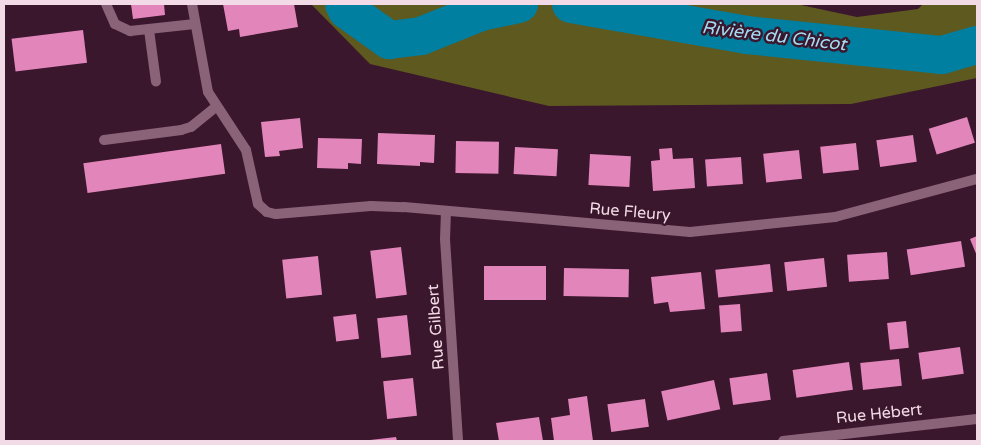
<!DOCTYPE html>
<html>
<head>
<meta charset="utf-8">
<style>
	body { margin:0 }
	#map { position:relative; width:981px; height:445px; overflow:hidden; background:#3a172c; font-family:"Varela Round",sans-serif }
	div>[style] { position:absolute }
	[style*='--x'] { left:calc(var(--x)*1px); top:calc(var(--y)*1px); width:calc(var(--w)*1px); rotate:calc(var(--a)*1deg) }
	.forest>* { inset:0; background:#5e591f }
	.river>* { height:38px; margin:-19px; padding:0 19px; transform-origin:19px; border-radius:19px; background:#007fa1 }
	.building>* { inset:0; background:#e285bb; transform-origin:0 0 }
	.lane>* { height:10px; margin:-5px; padding:0 5px; transform-origin:5px; border-radius:5px; background:#8a6379 }
	.street>* { height:10px; margin:-5px; padding:0 5px; transform-origin:5px; border-radius:5px; background:#8a6379 }
	span { translate:-50% -50%; white-space:nowrap; text-align:center; line-height:1.15; -webkit-text-stroke:5px #3a172c; paint-order:stroke }
	.street-label { font-size:16px; color:#f2dae6 }
	.water-label { font-size:18px; color:#a5dcf2; font-style:italic }
	.frame { position:absolute; inset:0; border:5px solid #f2dae6; pointer-events:none }
</style>
</head>
<body>
<div id="map">
	<div class="forest">
		<div style="clip-path:polygon(311px 4px,796px 4px,857px 17px,918px 9px,923px 4px,977px 4px,977px 78px,851px 104px,549px 106px,370px 64px)"></div>
	</div>
	<div class="river">
		<div style="--x:344;--y:4;--w:7;--a:63"></div>
		<div style="--x:347;--y:10;--w:52;--a:35.5"></div>
		<div style="--x:389;--y:40;--w:32;--a:-7"></div>
		<div style="--x:421;--y:36;--w:65;--a:-21.8"></div>
		<div style="--x:481;--y:12;--w:39;--a:-12"></div>
		<div style="--x:571;--y:4;--w:179;--a:10"></div>
		<div style="--x:747;--y:35;--w:196;--a:5.9"></div>
		<div style="--x:942;--y:55;--w:36;--a:-16"></div>
	</div>
	<div class="building">
		<div style="clip-path:polygon(131px 4px,164px 4px,165px 15px,133px 19px)"></div>
		<div style="clip-path:polygon(223px 4px,294px 4px,298px 27px,240px 37px,239px 29px,228px 31px)"></div>
		<div style="left:83px;top:30px;width:33px;height:72px;rotate:83deg"></div>
		<div style="left:967px;top:117px;width:27px;height:40px;rotate:73deg"></div>
		<div style="clip-path:polygon(300px 118px,303px 148px,279px 151px,280px 156px,265px 157px,261px 122px)"></div>
		<div style="clip-path:polygon(378px 133px,435px 135px,434px 163px,420px 162px,420px 166px,377px 164px)"></div>
		<div style="left:913px;top:135px;width:27px;height:37px;rotate:82deg"></div>
		<div style="clip-path:polygon(318px 138px,362px 139px,361px 164px,348px 163px,348px 169px,317px 168px)"></div>
		<div style="left:456px;top:141px;width:43px;height:32px;rotate:1deg"></div>
		<div style="left:856px;top:143px;width:27px;height:36px;rotate:84deg"></div>
		<div style="left:221px;top:144px;width:30px;height:139px;rotate:82deg"></div>
		<div style="left:515px;top:147px;width:43px;height:27px;rotate:3deg"></div>
		<div style="clip-path:polygon(672px 148px,673px 159px,693px 158px,695px 188px,653px 191px,651px 161px,660px 160px,659px 149px)"></div>
		<div style="left:799px;top:150px;width:29px;height:36px;rotate:84deg"></div>
		<div style="left:590px;top:154px;width:41px;height:31px;rotate:3deg"></div>
		<div style="left:741px;top:157px;width:27px;height:36px;rotate:86deg"></div>
		<div style="clip-path:polygon(977px 236px,977px 256px,970px 239px)"></div>
		<div style="left:961px;top:241px;width:26px;height:55px;rotate:81deg"></div>
		<div style="left:401px;top:247px;width:48px;height:31px;rotate:83deg"></div>
		<div style="left:887px;top:252px;width:27px;height:40px;rotate:86deg"></div>
		<div style="left:318px;top:256px;width:39px;height:36px;rotate:84deg"></div>
		<div style="left:824px;top:258px;width:29px;height:40px;rotate:84deg"></div>
		<div style="left:770px;top:264px;width:28px;height:55px;rotate:84deg"></div>
		<div style="left:546px;top:266px;width:34px;height:62px;rotate:90deg"></div>
		<div style="left:564px;top:268px;width:65px;height:28px;rotate:1deg"></div>
		<div style="clip-path:polygon(701px 272px,705px 309px,670px 312px,668px 302px,654px 304px,651px 277px)"></div>
		<div style="left:740px;top:304px;width:27px;height:21px;rotate:86deg"></div>
		<div style="left:356px;top:314px;width:25px;height:23px;rotate:83deg"></div>
		<div style="left:407px;top:315px;width:40px;height:30px;rotate:84deg"></div>
		<div style="left:906px;top:321px;width:27px;height:19px;rotate:84deg"></div>
		<div style="left:960px;top:347px;width:27px;height:42px;rotate:82deg"></div>
		<div style="left:899px;top:359px;width:27px;height:39px;rotate:84deg"></div>
		<div style="left:849px;top:362px;width:28px;height:57px;rotate:82deg"></div>
		<div style="left:767px;top:373px;width:27px;height:38px;rotate:82deg"></div>
		<div style="left:413px;top:378px;width:38px;height:30px;rotate:84deg"></div>
		<div style="left:714px;top:380px;width:30px;height:54px;rotate:78deg"></div>
		<div style="clip-path:polygon(587px 396px,593px 441px,554px 441px,551px 418px,570px 415px,568px 399px)"></div>
		<div style="left:645px;top:399px;width:28px;height:38px;rotate:82deg"></div>
		<div style="clip-path:polygon(539px 417px,543px 441px,499px 441px,496px 423px)"></div>
		<div style="clip-path:polygon(396px 437px,397px 441px,370px 441px,370px 440px)"></div>
	</div>
	<div class="lane">
		<div style="--x:106;--y:4;--w:22;--a:66"></div>
		<div style="--x:115;--y:24;--w:17;--a:25"></div>
		<div style="--x:130;--y:31;--w:65;--a:-6.1"></div>
		<div style="--x:192;--y:4;--w:89;--a:79.7"></div>
		<div style="--x:208;--y:92;--w:69;--a:56.8"></div>
		<div style="--x:246;--y:150;--w:55;--a:77.5"></div>
		<div style="--x:258;--y:204;--w:12;--a:42"></div>
		<div style="--x:267;--y:212;--w:9;--a:13"></div>
		<div style="--x:149;--y:30;--w:52;--a:82.3"></div>
		<div style="--x:104;--y:140;--w:78;--a:-7.4"></div>
		<div style="--x:181;--y:130;--w:10;--a:-17"></div>
		<div style="--x:191;--y:127;--w:32;--a:-39"></div>
	</div>
	<div class="street">
		<div style="--x:446;--y:211;--w:28;--a:92"></div>
		<div style="--x:445;--y:239;--w:202;--a:86.3"></div>
		<div style="--x:276;--y:214;--w:95;--a:-4.8"></div>
		<div style="--x:371;--y:206;--w:33;--a:2"></div>
		<div style="--x:404;--y:207;--w:287;--a:5"></div>
		<div style="--x:690;--y:232;--w:146;--a:-5.9"></div>
		<div style="--x:835;--y:217;--w:147;--a:-15"></div>
		<div style="--x:783;--y:441;--w:195;--a:-6.5"></div>
	</div>
	<div class="street-label">
		<span style="left:630px;top:212px;rotate:5deg">Rue Fleury</span>
		<span style="left:436px;top:327px;rotate:-94deg">Rue Gilbert</span>
		<span style="left:879px;top:414px;rotate:-6deg">Rue Hébert</span>
	</div>
	<div class="water-label">
		<span style="left:774px;top:36px;rotate:7deg">Rivière du Chicot</span>
	</div>
	<div class="frame"></div>
</div>
</body>
</html>
